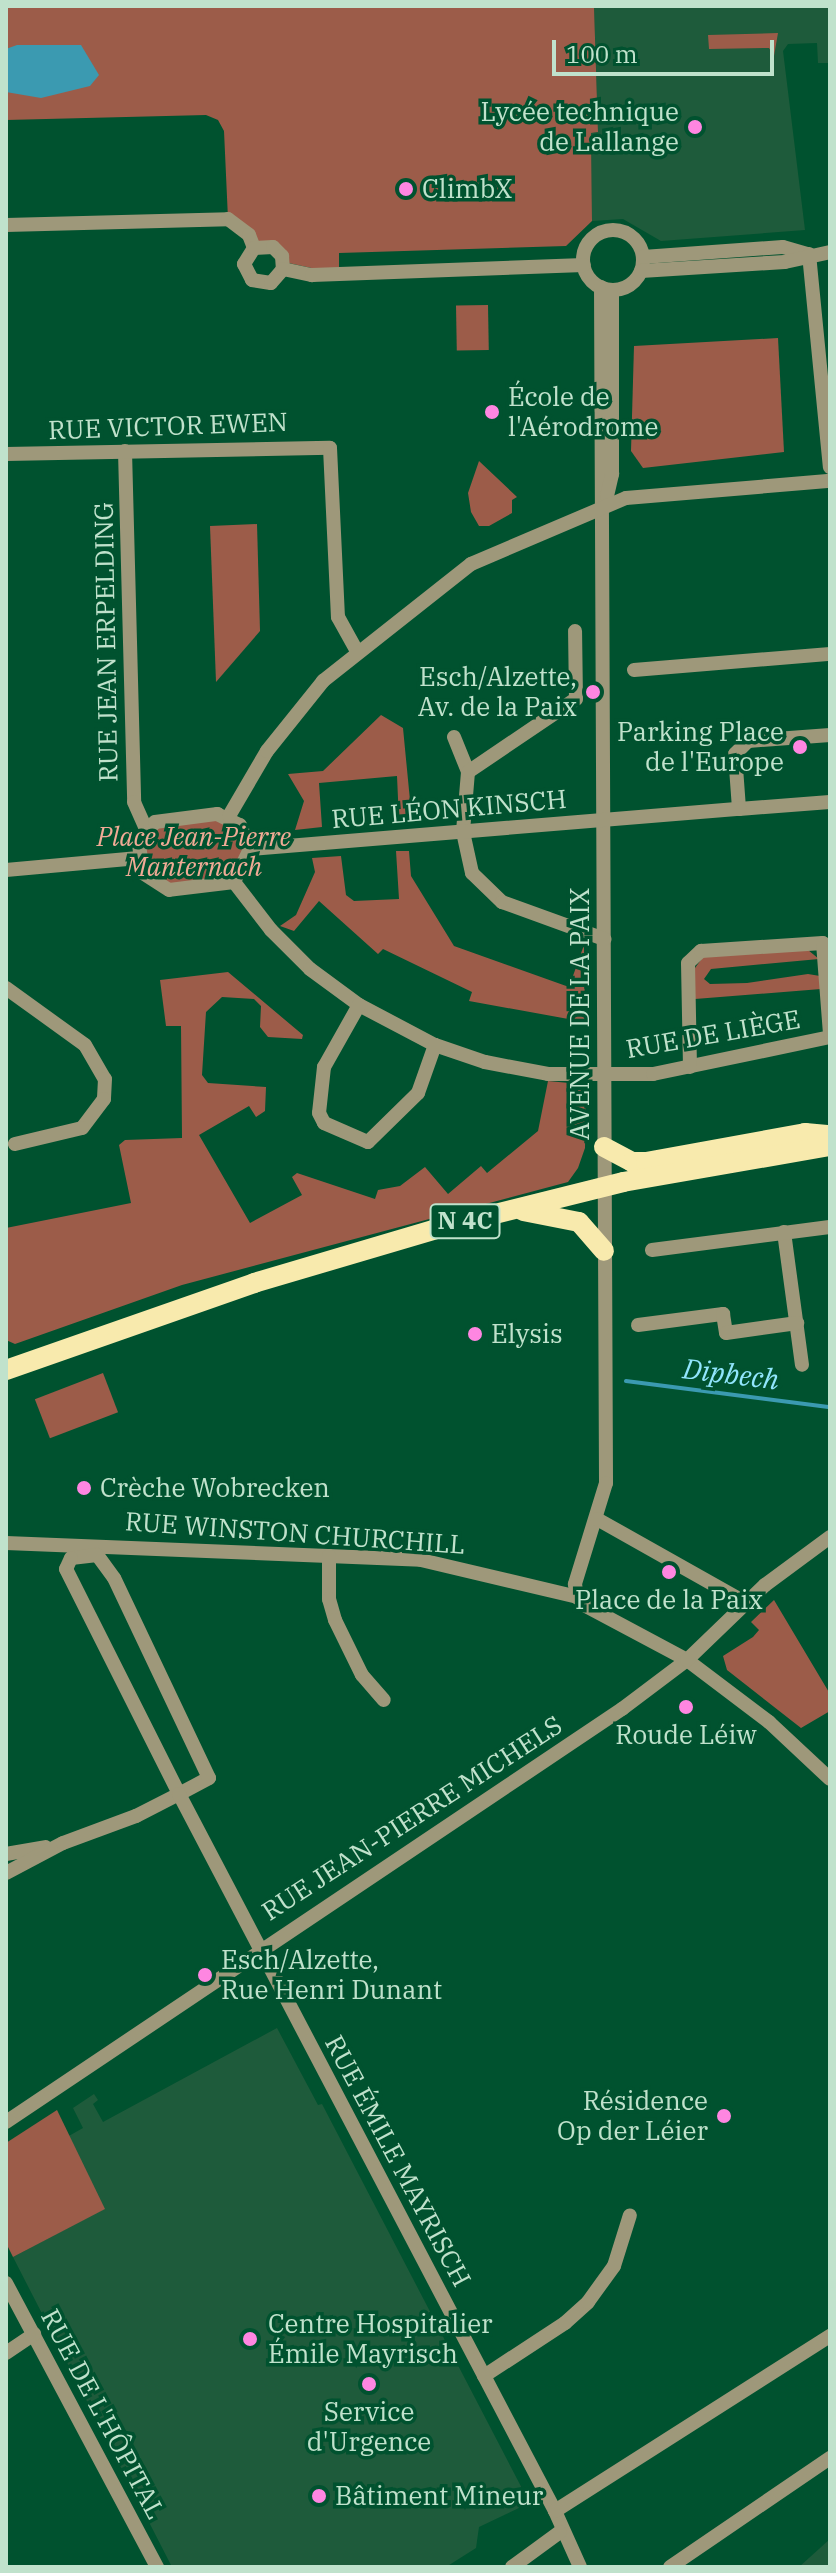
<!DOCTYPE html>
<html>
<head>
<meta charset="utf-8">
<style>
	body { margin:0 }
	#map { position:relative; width:836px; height:2573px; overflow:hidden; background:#00522f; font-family:"IBM Plex Serif",serif }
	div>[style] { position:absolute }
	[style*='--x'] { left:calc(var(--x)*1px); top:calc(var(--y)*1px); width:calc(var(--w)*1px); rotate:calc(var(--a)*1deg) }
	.built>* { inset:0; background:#1e5b3b }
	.green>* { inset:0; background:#9c5c49; transform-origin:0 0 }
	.water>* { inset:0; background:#3b9ab1 }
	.stream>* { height:4px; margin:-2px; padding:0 2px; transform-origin:2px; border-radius:2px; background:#3b9ab1 }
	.minor>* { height:14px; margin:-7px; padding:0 7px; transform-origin:7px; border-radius:7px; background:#9e987a }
	.minor>.ring { margin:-7px; padding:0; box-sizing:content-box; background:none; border:14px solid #9e987a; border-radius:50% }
	.major>* { height:20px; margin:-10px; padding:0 10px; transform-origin:10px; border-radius:10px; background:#f8eaad }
	.dots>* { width:22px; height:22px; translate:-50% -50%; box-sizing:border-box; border:4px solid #00522f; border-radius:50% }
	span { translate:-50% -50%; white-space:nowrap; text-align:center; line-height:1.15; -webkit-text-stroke:7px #00522f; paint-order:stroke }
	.shield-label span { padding:2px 6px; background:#00522f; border:2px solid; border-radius:6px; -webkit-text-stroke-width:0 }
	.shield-label { font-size:24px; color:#c0e2cc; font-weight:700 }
	.poi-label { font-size:26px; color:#c0e2cc }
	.right { translate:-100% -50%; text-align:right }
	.left { translate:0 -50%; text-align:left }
	.street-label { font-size:26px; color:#c0e2cc }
	.park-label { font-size:26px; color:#f1ab96; font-style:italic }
	.water-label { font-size:28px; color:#91e6fd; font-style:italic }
	.frame { position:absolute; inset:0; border:8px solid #c0e2cc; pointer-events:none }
	.scale { position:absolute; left:552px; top:40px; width:222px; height:36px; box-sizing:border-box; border:4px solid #c0e2cc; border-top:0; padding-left:10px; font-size:24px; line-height:28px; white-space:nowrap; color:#c0e2cc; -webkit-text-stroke:6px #00522f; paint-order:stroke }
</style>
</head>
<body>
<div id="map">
	<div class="built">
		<div style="clip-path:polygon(594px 6px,830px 6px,830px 63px,818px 63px,817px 43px,788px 44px,783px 51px,805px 230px,661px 241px,623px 219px,592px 221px,591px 133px,598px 132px)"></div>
		<div style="clip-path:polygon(277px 2028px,318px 2105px,322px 2104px,527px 2498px,525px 2505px,479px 2527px,476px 2548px,446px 2567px,172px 2567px,13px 2257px,104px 2209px,67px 2137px,83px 2128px,73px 2108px,94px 2094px,98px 2100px,93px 2104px,103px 2122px)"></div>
		<div style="clip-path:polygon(830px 2539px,830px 2567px,799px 2567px)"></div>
	</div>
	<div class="green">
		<div style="clip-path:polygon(6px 6px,594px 6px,598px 132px,591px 133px,592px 221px,566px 246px,339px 253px,339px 274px,284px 262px,228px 219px,224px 131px,218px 120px,206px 115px,6px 120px)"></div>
		<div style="clip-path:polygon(778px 33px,774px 56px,769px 48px,709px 49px,708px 35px)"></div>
		<div style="left:488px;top:305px;width:45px;height:32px;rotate:89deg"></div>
		<div style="clip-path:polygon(778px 338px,784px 452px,643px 468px,631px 451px,634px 346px)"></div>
		<div style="clip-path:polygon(479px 461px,517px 497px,512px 500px,512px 513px,489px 526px,479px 526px,471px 512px,468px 493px)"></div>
		<div style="clip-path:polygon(257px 524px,260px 631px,216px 682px,210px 526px)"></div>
		<div style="clip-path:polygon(381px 715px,403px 728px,412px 821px,399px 821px,397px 776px,319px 783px,322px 827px,295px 830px,304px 801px,288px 774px,323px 771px)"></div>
		<div style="clip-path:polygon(217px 814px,246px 837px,234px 882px,154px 884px,139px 843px,146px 829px)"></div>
		<div style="clip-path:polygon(396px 851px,409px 851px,411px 876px,454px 946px,569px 987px,584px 945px,585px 1022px,469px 1001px,472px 992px,383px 949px,378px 954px,319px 901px,294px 931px,280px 926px,296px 915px,315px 872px,312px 858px,341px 856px,346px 895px,354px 901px,399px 899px)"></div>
		<div style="clip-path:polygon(808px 950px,819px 959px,711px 969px,704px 979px,710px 984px,747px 983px,808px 974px,820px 976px,821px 989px,695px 999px,695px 968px,703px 957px)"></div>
		<div style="clip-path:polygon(228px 972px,303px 1035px,302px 1039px,268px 1037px,260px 1027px,261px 1006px,254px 999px,222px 997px,206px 1012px,202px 1075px,208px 1083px,266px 1087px,265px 1111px,256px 1117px,249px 1106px,199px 1135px,250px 1223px,302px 1195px,292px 1177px,297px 1173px,375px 1199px,378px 1190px,400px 1186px,425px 1167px,448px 1194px,481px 1166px,487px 1173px,538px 1131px,548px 1081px,580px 1084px,586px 1091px,585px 1148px,578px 1168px,568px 1182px,182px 1285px,15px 1344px,6px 1340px,6px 1228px,131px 1203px,119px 1145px,125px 1140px,182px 1138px,181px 1026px,166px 1026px,160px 980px)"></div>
		<div style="left:103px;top:1373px;width:42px;height:73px;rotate:69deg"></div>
		<div style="clip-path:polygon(774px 1600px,830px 1694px,830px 1711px,801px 1728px,727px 1670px,723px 1656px,753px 1637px,759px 1630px,751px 1622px)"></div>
		<div style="clip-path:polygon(57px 2110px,105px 2209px,13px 2257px,6px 2243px,6px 2143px)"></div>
	</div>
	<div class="water">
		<div style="clip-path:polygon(17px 45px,81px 45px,99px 75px,90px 86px,41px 98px,6px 92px,6px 49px)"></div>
	</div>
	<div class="stream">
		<div style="--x:626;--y:1381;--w:206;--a:7.3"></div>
	</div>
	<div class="minor">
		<div style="--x:6;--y:225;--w:222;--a:-1.5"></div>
		<div style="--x:228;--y:219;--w:26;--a:37"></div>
		<div style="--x:249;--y:235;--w:14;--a:69"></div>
		<div class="ring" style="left:583px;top:230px;width:46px;height:46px"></div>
		<div style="--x:254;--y:248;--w:19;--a:122"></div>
		<div style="--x:244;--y:264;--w:18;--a:63"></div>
		<div style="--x:252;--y:280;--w:19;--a:9"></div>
		<div style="--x:271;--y:283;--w:18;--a:-49"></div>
		<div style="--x:254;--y:248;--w:19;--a:-3"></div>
		<div style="--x:273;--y:247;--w:13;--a:45"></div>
		<div style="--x:282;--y:256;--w:13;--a:86"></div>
		<div style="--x:809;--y:254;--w:214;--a:84.4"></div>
		<div style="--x:643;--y:257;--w:140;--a:-4.1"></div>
		<div style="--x:783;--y:247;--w:26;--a:16"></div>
		<div style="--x:283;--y:269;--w:30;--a:12"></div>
		<div style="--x:312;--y:275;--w:272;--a:-2.1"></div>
		<div style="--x:641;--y:271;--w:144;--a:-3.6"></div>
		<div style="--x:785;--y:262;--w:46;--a:-12.5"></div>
		<div style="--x:601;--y:287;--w:1196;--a:89.76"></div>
		<div style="--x:606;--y:1483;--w:106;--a:107.1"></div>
		<div style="--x:575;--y:1584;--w:13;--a:81"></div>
		<div style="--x:577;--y:1597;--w:13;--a:45"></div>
		<div style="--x:586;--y:1606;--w:115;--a:28.1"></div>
		<div style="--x:687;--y:1660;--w:103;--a:37.1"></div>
		<div style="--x:769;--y:1722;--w:83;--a:43.1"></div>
		<div style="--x:125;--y:451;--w:351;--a:88.5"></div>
		<div style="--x:134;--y:802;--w:30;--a:66"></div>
		<div style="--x:6;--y:454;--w:324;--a:-1.1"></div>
		<div style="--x:330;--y:448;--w:169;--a:87.3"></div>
		<div style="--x:338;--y:617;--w:39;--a:61"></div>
		<div style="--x:607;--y:496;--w:23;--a:-77"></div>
		<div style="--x:612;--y:474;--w:184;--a:-90"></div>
		<div style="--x:634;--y:670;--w:197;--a:-4.7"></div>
		<div style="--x:830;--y:735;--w:82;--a:175.8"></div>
		<div style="--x:748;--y:741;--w:18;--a:135"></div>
		<div style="--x:735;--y:754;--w:55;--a:85.8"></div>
		<div style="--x:739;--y:809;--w:91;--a:-4.4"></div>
		<div style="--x:454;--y:737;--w:38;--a:68"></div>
		<div style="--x:468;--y:772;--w:60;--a:94.8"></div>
		<div style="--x:463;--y:832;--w:42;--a:77.6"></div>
		<div style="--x:472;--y:873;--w:42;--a:44"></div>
		<div style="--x:502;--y:902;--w:109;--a:19.9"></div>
		<div style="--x:468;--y:772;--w:130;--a:-34.1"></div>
		<div style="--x:576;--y:699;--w:68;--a:-90.8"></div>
		<div style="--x:217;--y:814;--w:25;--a:26"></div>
		<div style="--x:240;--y:825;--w:26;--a:67"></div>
		<div style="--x:250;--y:849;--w:37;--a:116"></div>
		<div style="--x:234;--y:882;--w:65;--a:173"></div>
		<div style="--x:169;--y:890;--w:31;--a:-147"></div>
		<div style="--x:143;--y:873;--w:30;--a:-98"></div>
		<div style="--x:139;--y:843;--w:26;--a:-53"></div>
		<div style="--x:155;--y:822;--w:63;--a:-7.4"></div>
		<div style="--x:229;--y:816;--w:75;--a:-59.7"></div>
		<div style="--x:267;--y:751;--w:90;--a:-51.3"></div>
		<div style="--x:323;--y:681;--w:189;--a:-38.3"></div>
		<div style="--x:471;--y:564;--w:168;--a:-23.1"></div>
		<div style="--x:626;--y:498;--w:205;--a:-4.8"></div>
		<div style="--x:250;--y:849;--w:491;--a:-4.7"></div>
		<div style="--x:6;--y:870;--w:133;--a:-5.2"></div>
		<div style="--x:234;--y:882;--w:61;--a:52.4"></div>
		<div style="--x:271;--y:930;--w:55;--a:45"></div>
		<div style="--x:310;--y:969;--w:61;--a:36.3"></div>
		<div style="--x:359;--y:1005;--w:86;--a:27.8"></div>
		<div style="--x:435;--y:1045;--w:53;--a:18.8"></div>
		<div style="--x:485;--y:1062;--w:64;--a:10.8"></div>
		<div style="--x:548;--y:1074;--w:105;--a:0"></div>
		<div style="--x:653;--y:1074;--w:181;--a:-11.8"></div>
		<div style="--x:6;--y:988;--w:97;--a:35.8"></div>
		<div style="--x:85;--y:1045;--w:39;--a:60"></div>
		<div style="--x:105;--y:1079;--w:20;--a:93"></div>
		<div style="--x:104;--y:1099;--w:36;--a:127"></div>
		<div style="--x:82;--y:1128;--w:69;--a:166.6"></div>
		<div style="--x:359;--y:1005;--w:71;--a:119.4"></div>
		<div style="--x:324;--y:1067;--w:46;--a:96.2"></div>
		<div style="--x:319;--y:1113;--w:11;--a:63"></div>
		<div style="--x:324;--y:1123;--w:48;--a:23.4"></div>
		<div style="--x:368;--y:1142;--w:70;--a:-44.4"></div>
		<div style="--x:418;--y:1093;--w:51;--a:-70.5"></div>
		<div style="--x:690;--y:1067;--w:104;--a:-91.1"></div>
		<div style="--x:688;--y:963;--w:18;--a:-43"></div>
		<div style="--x:701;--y:951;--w:122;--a:-3.8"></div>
		<div style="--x:823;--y:943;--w:90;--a:85.6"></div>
		<div style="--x:784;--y:1232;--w:134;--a:82.3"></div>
		<div style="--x:652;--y:1250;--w:179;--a:-7.4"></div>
		<div style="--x:638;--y:1325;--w:86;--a:-7.4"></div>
		<div style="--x:723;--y:1314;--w:19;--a:81"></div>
		<div style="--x:726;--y:1333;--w:72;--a:-8"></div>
		<div style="--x:597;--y:1519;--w:171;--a:29.4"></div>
		<div style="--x:6;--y:1543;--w:415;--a:2.3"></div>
		<div style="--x:421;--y:1560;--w:160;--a:13.3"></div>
		<div style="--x:329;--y:1556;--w:43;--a:90"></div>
		<div style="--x:329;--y:1599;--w:22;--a:74"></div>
		<div style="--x:335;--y:1620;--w:61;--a:63.9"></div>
		<div style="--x:362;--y:1675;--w:33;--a:49"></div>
		<div style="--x:6;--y:1854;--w:40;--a:-10"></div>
		<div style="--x:6;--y:1873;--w:64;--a:-27.8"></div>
		<div style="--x:63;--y:1843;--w:78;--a:-20.3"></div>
		<div style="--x:136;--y:1816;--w:48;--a:-27.1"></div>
		<div style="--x:179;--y:1794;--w:34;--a:-28"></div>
		<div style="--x:209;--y:1778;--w:221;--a:-115.4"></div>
		<div style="--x:114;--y:1578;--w:29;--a:-126"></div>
		<div style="--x:97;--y:1555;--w:26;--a:173"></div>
		<div style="--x:71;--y:1558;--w:12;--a:114"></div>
		<div style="--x:66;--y:1569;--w:252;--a:63.3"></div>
		<div style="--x:179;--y:1794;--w:810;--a:62.33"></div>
		<div style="--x:555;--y:2511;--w:61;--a:65.9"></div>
		<div style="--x:6;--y:2122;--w:742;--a:-33.84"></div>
		<div style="--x:622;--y:1709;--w:81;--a:-37"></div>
		<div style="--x:687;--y:1660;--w:108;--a:-43.9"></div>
		<div style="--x:765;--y:1585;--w:81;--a:-36.4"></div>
		<div style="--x:6;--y:2283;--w:322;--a:62"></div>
		<div style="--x:6;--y:2353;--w:34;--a:-34"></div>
		<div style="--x:484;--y:2376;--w:97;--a:-33.2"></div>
		<div style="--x:565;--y:2323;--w:31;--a:-42"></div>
		<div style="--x:588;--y:2302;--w:44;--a:-54.2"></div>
		<div style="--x:614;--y:2266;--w:53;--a:-72.6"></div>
		<div style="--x:555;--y:2511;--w:326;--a:-32.5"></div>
		<div style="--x:512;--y:2567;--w:59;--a:-36.1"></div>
		<div style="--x:670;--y:2567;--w:194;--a:-34.3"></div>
	</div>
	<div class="major">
		<div style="--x:604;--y:1147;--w:32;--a:28"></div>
		<div style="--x:632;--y:1162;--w:14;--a:0"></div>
		<div style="--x:646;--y:1162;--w:162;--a:-10.3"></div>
		<div style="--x:805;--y:1133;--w:25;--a:5"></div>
		<div style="--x:523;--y:1211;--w:57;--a:11.1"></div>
		<div style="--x:579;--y:1222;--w:38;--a:49"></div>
		<div style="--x:6;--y:1370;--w:263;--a:-19.3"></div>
		<div style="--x:254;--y:1283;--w:197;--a:-16.5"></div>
		<div style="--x:443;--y:1227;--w:186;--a:-14"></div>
		<div style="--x:623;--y:1182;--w:210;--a:-9.9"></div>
	</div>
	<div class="dots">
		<div style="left:695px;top:127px;background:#fe86e1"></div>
		<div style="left:406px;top:189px;background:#fe86e1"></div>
		<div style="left:492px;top:412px;background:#fe86e1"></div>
		<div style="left:593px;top:692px;background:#fe86e1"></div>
		<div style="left:800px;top:747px;background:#fe86e1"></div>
		<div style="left:475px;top:1334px;background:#fe86e1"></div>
		<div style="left:84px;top:1488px;background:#fe86e1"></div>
		<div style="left:669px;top:1572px;background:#fe86e1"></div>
		<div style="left:686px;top:1707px;background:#fe86e1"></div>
		<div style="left:205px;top:1975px;background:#fe86e1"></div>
		<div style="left:724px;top:2116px;background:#fe86e1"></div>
		<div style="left:250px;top:2339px;background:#fe86e1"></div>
		<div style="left:369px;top:2384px;background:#fe86e1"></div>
		<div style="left:319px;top:2496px;background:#fe86e1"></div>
	</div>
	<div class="shield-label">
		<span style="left:465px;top:1221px">N 4C</span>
	</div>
	<div class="poi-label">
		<span class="right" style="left:679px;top:127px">Lycée technique<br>de Lallange</span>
		<span class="left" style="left:422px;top:189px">ClimbX</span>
		<span class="left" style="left:508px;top:412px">École de<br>l'Aérodrome</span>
		<span class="right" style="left:577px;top:692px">Esch/Alzette,<br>Av. de la Paix</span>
		<span class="right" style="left:784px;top:747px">Parking Place<br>de l'Europe</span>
		<span class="left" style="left:491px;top:1334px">Elysis</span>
		<span class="left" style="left:100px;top:1488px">Crèche Wobrecken</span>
		<span style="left:669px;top:1600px">Place de la Paix</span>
		<span style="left:686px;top:1735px">Roude Léiw</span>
		<span class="left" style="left:221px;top:1975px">Esch/Alzette,<br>Rue Henri Dunant</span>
		<span class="right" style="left:708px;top:2116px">Résidence<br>Op der Léier</span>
		<span class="left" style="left:268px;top:2339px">Centre Hospitalier<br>Émile Mayrisch</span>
		<span style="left:369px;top:2427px">Service<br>d'Urgence</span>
		<span class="left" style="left:335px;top:2496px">Bâtiment Mineur</span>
	</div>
	<div class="street-label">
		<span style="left:168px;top:426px;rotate:-2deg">RUE VICTOR EWEN</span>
		<span style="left:106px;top:642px;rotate:-91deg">RUE JEAN ERPELDING</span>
		<span style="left:449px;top:809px;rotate:-5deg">RUE LÉON KINSCH</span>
		<span style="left:580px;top:1014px;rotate:-90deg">AVENUE DE LA PAIX</span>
		<span style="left:713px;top:1034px;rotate:-10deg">RUE DE LIÈGE</span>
		<span style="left:295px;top:1533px;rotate:4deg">RUE WINSTON CHURCHILL</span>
		<span style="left:412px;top:1818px;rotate:-33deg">RUE JEAN-PIERRE MICHELS</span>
		<span style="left:398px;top:2161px;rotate:62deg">RUE ÉMILE MAYRISCH</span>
		<span style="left:103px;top:2414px;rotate:62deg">RUE DE L'HÔPITAL</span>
	</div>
	<div class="park-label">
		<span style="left:194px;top:852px">Place Jean-Pierre<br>Manternach</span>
	</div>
	<div class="water-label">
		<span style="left:731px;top:1374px;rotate:7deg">Dipbech</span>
	</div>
	<div class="frame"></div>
	<div class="scale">100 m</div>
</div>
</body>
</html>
